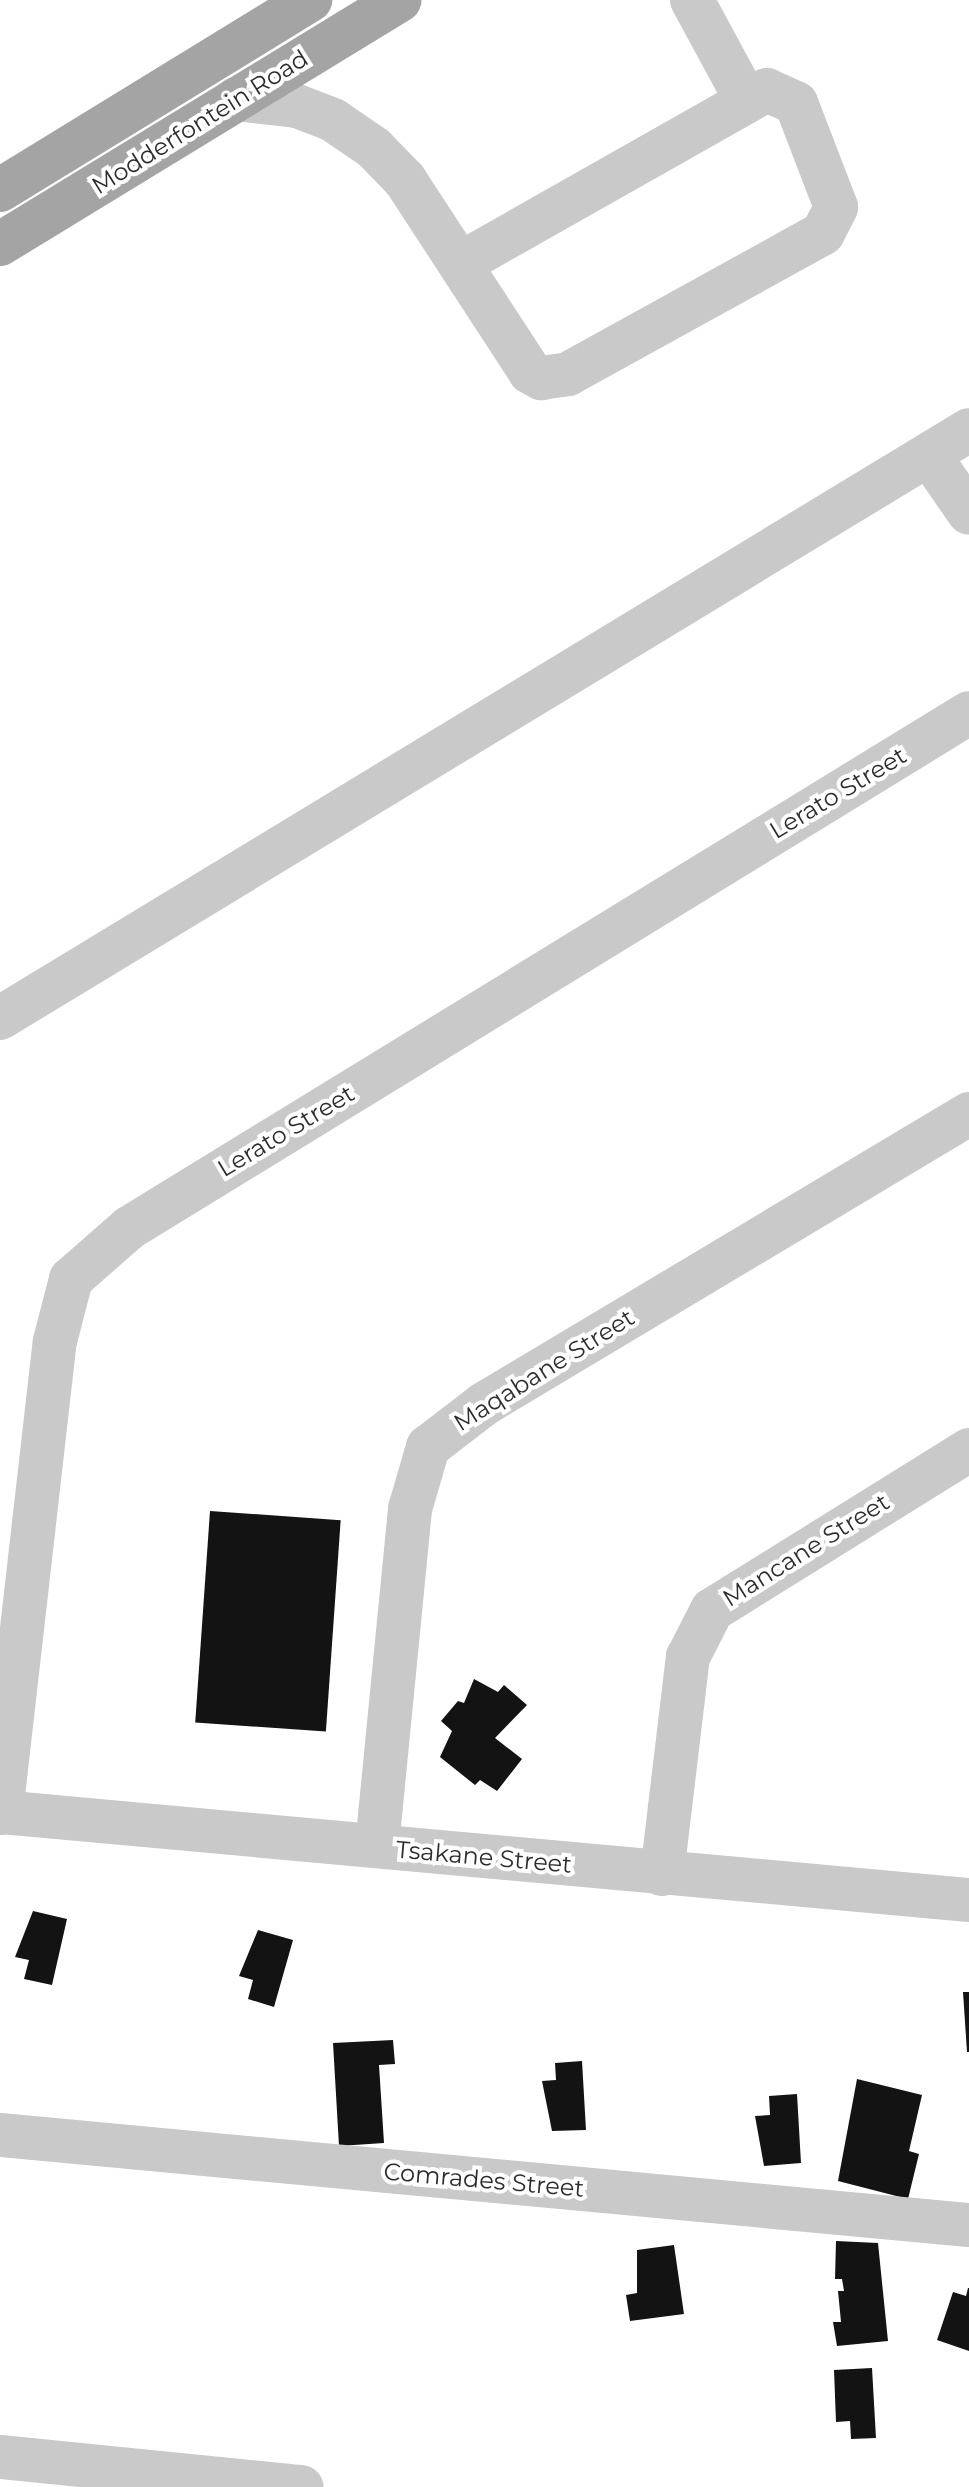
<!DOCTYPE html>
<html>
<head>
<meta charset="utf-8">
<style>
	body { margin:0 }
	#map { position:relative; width:969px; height:2487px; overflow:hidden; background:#fff; font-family:Montserrat,sans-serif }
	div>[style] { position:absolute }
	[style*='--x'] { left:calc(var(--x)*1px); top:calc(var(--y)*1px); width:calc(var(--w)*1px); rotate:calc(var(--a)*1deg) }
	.building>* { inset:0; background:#131313; transform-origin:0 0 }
	.minor>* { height:44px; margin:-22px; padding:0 22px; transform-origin:22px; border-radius:22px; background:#c9c9c9 }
	.major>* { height:44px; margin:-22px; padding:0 22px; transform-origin:22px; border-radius:22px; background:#a4a4a4 }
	span { translate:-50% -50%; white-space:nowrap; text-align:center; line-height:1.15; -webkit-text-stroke:8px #fff; paint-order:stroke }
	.street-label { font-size:24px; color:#2c2c2c }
</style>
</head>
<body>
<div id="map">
	<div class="building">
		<div style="left:210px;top:1511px;width:131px;height:212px;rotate:4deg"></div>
		<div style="clip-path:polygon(474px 1679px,498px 1692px,504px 1685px,527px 1705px,495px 1738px,522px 1759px,497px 1791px,480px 1780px,475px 1785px,440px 1757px,452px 1731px,441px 1721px,458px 1701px,464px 1703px)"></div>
		<div style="clip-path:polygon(33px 1911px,67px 1919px,52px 1985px,24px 1979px,29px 1960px,15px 1957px)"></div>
		<div style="clip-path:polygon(258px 1930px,293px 1940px,274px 2007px,248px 1999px,253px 1980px,239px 1976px)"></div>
		<div style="clip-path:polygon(963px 1992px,969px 1992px,969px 2052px,967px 2052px)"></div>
		<div style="clip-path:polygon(393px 2040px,395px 2064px,379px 2065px,384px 2143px,339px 2146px,333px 2043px)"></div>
		<div style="clip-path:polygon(582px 2061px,586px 2130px,552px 2131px,542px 2081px,556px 2080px,555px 2063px)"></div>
		<div style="clip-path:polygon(857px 2079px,922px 2095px,909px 2151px,919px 2154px,908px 2199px,838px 2181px)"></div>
		<div style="clip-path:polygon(797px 2094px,801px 2163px,764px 2166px,755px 2116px,770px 2115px,769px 2096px)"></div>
		<div style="clip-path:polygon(836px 2241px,878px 2243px,888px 2341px,837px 2346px,833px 2322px,841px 2322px,838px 2291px,844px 2291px,842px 2279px,835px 2279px)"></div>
		<div style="clip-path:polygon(674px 2245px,684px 2314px,630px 2321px,626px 2295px,637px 2293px,637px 2250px)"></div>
		<div style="clip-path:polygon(968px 2288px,969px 2288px,969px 2351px,937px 2340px,953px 2292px,966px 2296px)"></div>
		<div style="clip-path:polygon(872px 2368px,876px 2438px,851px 2439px,850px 2421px,836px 2422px,834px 2370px)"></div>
	</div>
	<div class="minor">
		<div style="--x:692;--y:0;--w:111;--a:61.6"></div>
		<div style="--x:236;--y:99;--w:61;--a:6.5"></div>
		<div style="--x:297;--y:106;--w:39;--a:21"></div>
		<div style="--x:333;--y:120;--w:50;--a:34.3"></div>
		<div style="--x:374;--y:148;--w:45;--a:45.9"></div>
		<div style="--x:405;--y:180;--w:229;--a:56.9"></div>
		<div style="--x:530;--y:372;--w:13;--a:29"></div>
		<div style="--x:541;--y:378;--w:27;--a:-8"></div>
		<div style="--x:568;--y:374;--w:291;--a:-28.9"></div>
		<div style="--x:823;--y:233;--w:29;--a:-63"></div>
		<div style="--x:836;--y:207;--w:111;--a:-111"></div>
		<div style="--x:796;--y:103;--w:32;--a:-156"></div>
		<div style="--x:767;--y:90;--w:352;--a:150.5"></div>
		<div style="--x:929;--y:455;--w:70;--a:55.4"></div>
		<div style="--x:0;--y:1018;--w:1133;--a:-31.25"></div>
		<div style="--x:0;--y:1812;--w:973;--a:5.19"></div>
		<div style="--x:1;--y:1813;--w:475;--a:-83.5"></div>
		<div style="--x:55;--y:1341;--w:64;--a:-75.5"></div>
		<div style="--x:71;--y:1279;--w:77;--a:-41.3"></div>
		<div style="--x:129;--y:1228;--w:985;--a:-31.51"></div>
		<div style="--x:377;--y:1846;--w:339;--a:-84.4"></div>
		<div style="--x:410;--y:1509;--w:65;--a:-73.8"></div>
		<div style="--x:428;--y:1447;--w:71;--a:-37.5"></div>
		<div style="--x:484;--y:1404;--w:565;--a:-30.88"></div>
		<div style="--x:662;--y:1874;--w:219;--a:-83.2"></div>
		<div style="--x:688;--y:1657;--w:53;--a:-62.9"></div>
		<div style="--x:712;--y:1610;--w:303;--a:-31.9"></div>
		<div style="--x:0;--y:2135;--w:973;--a:5.31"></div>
		<div style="--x:0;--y:2457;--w:303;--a:5.7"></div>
	</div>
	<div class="major">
		<div style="--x:0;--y:190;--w:364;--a:-31.5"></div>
		<div style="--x:0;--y:244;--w:468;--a:-31.4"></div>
	</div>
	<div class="street-label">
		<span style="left:200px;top:122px;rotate:-32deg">Modderfontein Road</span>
		<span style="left:838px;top:793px;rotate:-31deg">Lerato Street</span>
		<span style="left:286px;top:1131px;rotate:-31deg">Lerato Street</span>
		<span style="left:544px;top:1370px;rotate:-32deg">Maqabane Street</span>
		<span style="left:806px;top:1550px;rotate:-32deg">Mancane Street</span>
		<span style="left:484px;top:1857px;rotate:5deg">Tsakane Street</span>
		<span style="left:484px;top:2180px;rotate:5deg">Comrades Street</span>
	</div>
</div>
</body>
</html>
